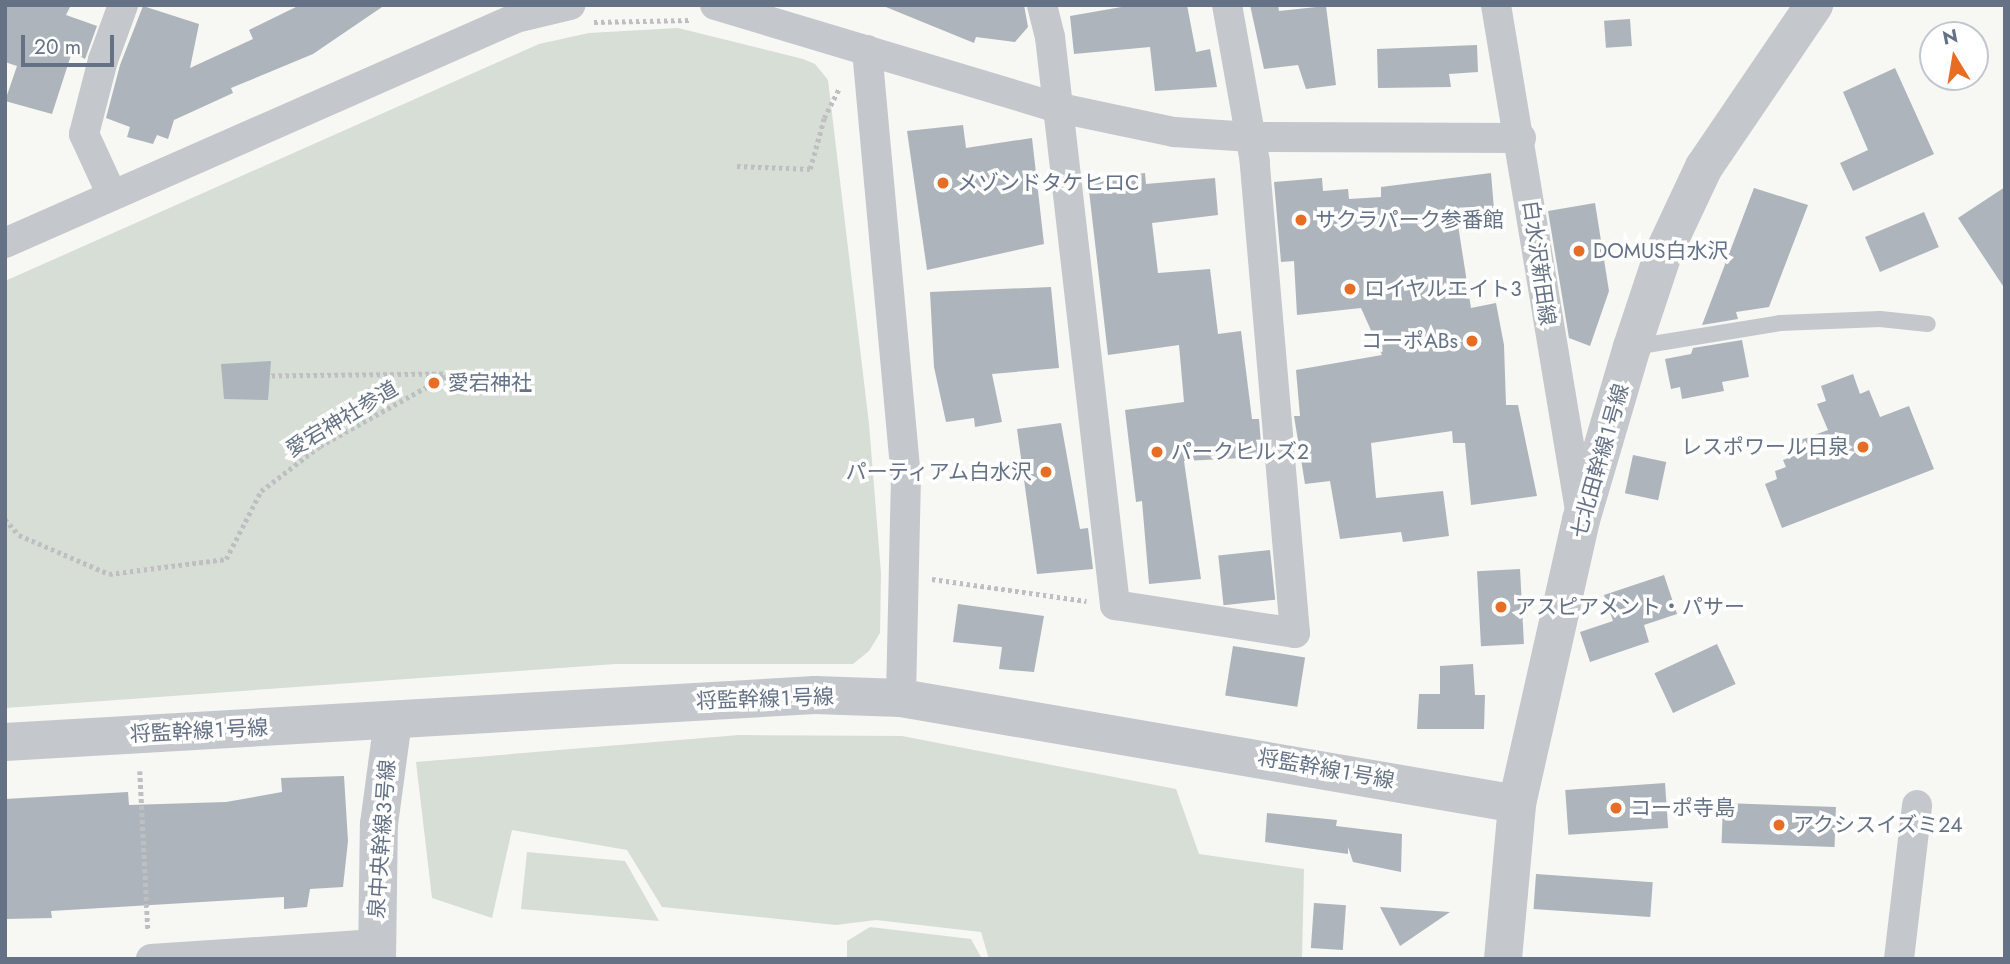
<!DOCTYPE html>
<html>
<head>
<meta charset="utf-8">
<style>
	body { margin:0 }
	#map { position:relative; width:2010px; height:964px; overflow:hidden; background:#f7f7f4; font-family:Jost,"Noto Sans JP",sans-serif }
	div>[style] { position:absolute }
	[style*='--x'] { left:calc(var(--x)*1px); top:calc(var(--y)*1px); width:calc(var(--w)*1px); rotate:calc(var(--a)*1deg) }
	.green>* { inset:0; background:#d7ded5 }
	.building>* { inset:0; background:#adb4bb; transform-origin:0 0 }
	.path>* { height:4.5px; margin-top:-2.25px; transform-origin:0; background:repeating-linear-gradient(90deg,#bebfc2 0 3.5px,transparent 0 7px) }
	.service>* { height:16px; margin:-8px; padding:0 8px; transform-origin:8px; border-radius:8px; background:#c4c7cb }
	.minor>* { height:30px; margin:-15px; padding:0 15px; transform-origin:15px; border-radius:15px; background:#c4c7cb }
	.tertiary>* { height:38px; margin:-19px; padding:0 19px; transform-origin:19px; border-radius:19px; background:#c4c7cb }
	.dots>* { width:19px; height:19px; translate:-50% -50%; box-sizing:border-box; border:4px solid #fff; border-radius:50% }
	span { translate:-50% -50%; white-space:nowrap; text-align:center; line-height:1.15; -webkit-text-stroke:7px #fff; paint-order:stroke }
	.poi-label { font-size:21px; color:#657286 }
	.left { translate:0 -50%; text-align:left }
	.right { translate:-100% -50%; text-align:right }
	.street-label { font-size:21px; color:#657286 }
	.frame { position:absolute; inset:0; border:7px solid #657286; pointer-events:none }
	.north { position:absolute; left:1919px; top:21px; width:70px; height:70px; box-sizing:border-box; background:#fff; border:2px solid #c1c7cf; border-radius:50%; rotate:349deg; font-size:19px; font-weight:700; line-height:28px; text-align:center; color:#657286 }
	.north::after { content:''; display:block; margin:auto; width:24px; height:32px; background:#e76d24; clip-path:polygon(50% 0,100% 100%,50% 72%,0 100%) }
	.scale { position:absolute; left:21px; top:35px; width:93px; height:32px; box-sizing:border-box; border:4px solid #657286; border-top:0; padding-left:9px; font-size:21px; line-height:24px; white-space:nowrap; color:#657286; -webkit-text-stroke:5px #fff; paint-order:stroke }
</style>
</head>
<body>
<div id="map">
	<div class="green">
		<div style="clip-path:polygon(678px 28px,803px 59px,815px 64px,828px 80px,869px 424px,881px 573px,880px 633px,869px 651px,853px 664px,615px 664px,5px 708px,5px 281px,539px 44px,589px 33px)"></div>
		<div style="clip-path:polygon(739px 735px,902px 736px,1176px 789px,1199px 854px,1304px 869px,1302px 959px,989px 959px,981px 932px,876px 920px,836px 925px,662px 907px,627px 850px,512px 830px,492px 918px,432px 898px,416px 762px)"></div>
		<div style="clip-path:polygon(527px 852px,625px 861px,659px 921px,521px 909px)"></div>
		<div style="clip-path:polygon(870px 927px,971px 939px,982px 959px,847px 959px,847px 941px)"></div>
	</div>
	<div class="building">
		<div style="clip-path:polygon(5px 5px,71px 5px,66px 15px,97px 26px,85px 59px,72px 52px,52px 114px,5px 101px,17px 66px,5px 62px)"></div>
		<div style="clip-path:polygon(300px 5px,385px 5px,313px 54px,231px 88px,233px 93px,174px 120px,168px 139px,157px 135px,153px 144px,127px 137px,130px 127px,106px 118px,120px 65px,143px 6px,199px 24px,190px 68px,253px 39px,249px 30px)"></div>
		<div style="clip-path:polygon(881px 5px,1024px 5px,1028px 27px,1015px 42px,976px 37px,974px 43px)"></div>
		<div style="clip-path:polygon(1133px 5px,1187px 5px,1196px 52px,1210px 49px,1217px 87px,1155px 91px,1150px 47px,1074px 54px,1070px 16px)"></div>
		<div style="clip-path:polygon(1250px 5px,1278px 5px,1279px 11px,1326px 6px,1336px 85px,1306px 89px,1298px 65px,1264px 69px)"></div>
		<div style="left:1630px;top:19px;width:27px;height:26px;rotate:86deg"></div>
		<div style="clip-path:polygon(1477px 45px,1478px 72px,1449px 74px,1451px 87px,1378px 88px,1377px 49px)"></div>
		<div style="clip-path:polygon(1895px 68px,1934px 154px,1853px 191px,1840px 163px,1868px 150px,1843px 92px)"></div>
		<div style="clip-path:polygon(963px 125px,966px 148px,1032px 138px,1044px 244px,927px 270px,907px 131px)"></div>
		<div style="clip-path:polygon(1145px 173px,1146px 184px,1215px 178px,1218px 215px,1152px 223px,1158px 273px,1210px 269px,1218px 334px,1241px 331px,1252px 419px,1259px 419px,1262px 457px,1184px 461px,1201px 579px,1149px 584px,1142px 501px,1136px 502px,1125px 410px,1184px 402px,1179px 345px,1108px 355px,1088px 182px)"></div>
		<div style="clip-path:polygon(1491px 173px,1495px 221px,1458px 225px,1471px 308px,1496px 303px,1504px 345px,1506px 405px,1518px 405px,1537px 496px,1471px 505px,1465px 443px,1453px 443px,1452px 431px,1371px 443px,1376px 498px,1443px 491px,1449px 536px,1403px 542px,1401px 532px,1340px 539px,1330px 481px,1305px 484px,1294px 416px,1300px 416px,1296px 370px,1382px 355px,1361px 308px,1297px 315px,1294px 261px,1281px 262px,1274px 182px,1322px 178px,1323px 191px,1348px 189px,1349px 199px,1381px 197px,1381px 187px)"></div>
		<div style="clip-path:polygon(2005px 187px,2005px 289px,1958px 218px)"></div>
		<div style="clip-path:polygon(1754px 188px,1808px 205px,1769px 307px,1736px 312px,1738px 319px,1702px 325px)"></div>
		<div style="clip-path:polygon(1595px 203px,1609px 291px,1590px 346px,1569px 338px,1548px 211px)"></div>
		<div style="left:1924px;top:212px;width:38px;height:64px;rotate:67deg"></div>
		<div style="clip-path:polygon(1051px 287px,1059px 368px,992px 374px,1002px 422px,975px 427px,974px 418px,946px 422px,934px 367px,930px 292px)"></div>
		<div style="clip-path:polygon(1742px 340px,1749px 377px,1722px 382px,1724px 391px,1682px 399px,1680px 387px,1671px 389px,1665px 359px,1691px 354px,1693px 348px)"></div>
		<div style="clip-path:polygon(271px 361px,268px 400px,224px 399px,221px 364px)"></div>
		<div style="clip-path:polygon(1853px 374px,1860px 394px,1869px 390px,1880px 417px,1909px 406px,1934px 469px,1782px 528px,1765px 484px,1777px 479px,1775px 471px,1786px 467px,1783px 460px,1802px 453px,1798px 441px,1828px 430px,1817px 404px,1826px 401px,1821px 386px)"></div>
		<div style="clip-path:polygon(1061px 423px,1080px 529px,1088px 528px,1093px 569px,1037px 574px,1017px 429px)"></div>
		<div style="left:1633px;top:455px;width:34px;height:39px;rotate:12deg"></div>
		<div style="left:1270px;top:550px;width:50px;height:52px;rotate:84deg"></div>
		<div style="left:1520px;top:569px;width:75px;height:43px;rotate:87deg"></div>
		<div style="clip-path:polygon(1664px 575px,1677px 614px,1644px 625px,1649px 642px,1590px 662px,1580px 632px,1613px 621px,1604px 595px)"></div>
		<div style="clip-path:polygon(958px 604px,1044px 616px,1034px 672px,999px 669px,1002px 647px,953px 642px)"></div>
		<div style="left:1717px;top:644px;width:44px;height:69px;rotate:65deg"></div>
		<div style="left:1233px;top:646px;width:73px;height:50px;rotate:9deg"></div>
		<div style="clip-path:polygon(1473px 664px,1475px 695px,1485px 695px,1484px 729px,1417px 729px,1419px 694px,1440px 694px,1440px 666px)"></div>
		<div style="clip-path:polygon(344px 776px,348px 841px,343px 887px,310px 889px,307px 907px,284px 909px,284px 897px,51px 911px,52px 918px,5px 919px,5px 799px,128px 792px,129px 805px,226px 802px,282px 792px,281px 778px)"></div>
		<div style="left:1665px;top:783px;width:45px;height:100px;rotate:86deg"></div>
		<div style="left:1723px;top:803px;width:113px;height:40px;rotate:2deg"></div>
		<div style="clip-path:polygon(1267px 813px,1337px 820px,1336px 826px,1402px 834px,1401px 872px,1353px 862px,1348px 847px,1348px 854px,1265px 842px)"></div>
		<div style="left:1536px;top:874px;width:117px;height:35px;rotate:4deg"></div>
		<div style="left:1314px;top:903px;width:32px;height:45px;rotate:4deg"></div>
		<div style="clip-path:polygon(1380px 907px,1450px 912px,1400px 946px)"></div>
	</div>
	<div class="path">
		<div style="--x:594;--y:22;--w:96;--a:-1.2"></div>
		<div style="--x:737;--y:166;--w:73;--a:2.4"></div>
		<div style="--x:810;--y:169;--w:53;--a:-74.6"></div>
		<div style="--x:824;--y:118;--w:34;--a:-63"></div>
		<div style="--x:5;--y:519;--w:21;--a:49"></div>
		<div style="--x:19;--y:535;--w:98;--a:23.4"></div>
		<div style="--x:109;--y:574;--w:118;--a:-7.3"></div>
		<div style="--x:226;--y:559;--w:76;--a:-62.8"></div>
		<div style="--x:261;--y:491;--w:74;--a:-37.3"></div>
		<div style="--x:320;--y:446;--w:149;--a:-29"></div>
		<div style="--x:450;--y:374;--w:180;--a:179.4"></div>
		<div style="--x:932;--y:579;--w:156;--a:8.1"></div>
		<div style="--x:140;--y:771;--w:159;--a:87.1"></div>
	</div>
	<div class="service">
		<div style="--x:1634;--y:347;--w:148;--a:-9.3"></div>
		<div style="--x:1780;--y:323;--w:100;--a:-2.3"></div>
		<div style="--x:1880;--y:319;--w:48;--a:5.9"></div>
	</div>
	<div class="minor">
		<div style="--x:715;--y:5;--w:355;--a:16.7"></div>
		<div style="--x:1055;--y:107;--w:122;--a:11.9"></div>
		<div style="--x:1174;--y:132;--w:78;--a:3.7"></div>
		<div style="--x:1252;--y:137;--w:269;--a:0.2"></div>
		<div style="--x:1042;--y:5;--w:33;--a:76"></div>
		<div style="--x:1050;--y:37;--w:572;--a:83.47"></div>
		<div style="--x:1115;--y:605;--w:182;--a:8.8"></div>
		<div style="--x:1295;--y:633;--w:473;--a:-94.9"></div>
		<div style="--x:1255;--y:162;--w:159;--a:-100.1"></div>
		<div style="--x:1496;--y:5;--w:518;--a:80.56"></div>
		<div style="--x:867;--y:50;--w:428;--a:84.8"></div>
		<div style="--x:906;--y:476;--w:222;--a:91.3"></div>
		<div style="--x:112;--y:195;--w:67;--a:-114.7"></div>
		<div style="--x:84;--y:134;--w:76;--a:-75.6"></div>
		<div style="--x:103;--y:60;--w:59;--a:-70"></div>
		<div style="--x:5;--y:243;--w:558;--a:-23.76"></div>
		<div style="--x:516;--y:18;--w:56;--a:-13.5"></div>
		<div style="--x:151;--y:959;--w:225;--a:-3.8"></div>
		<div style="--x:1899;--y:959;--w:155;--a:-83.3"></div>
	</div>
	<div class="tertiary">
		<div style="--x:5;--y:742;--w:811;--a:-3.32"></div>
		<div style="--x:815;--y:695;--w:86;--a:2"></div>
		<div style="--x:901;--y:698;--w:625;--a:9.76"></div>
		<div style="--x:377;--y:959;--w:135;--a:-89.2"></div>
		<div style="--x:379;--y:824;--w:105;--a:-82.3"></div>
		<div style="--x:1503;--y:959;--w:156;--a:-84.8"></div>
		<div style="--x:1517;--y:804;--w:291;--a:-77.3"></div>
		<div style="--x:1581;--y:520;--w:180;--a:-73.6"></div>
		<div style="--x:1632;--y:347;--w:98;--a:-71.6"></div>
		<div style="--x:1663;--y:254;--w:96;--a:-64.8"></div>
		<div style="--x:1704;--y:167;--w:196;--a:-55.8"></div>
	</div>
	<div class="dots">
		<div style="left:943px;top:183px;background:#e76d24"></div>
		<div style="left:1301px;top:220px;background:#e76d24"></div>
		<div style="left:1579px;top:251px;background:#e76d24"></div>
		<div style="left:1350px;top:289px;background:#e76d24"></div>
		<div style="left:1472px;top:341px;background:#e76d24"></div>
		<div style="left:434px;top:383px;background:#e76d24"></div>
		<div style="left:1863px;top:447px;background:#e76d24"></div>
		<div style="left:1157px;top:452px;background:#e76d24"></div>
		<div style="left:1046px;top:472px;background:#e76d24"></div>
		<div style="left:1501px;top:607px;background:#e76d24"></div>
		<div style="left:1616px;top:808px;background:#e76d24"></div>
		<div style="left:1779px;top:825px;background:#e76d24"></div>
	</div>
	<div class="poi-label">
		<span class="left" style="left:957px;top:183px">メゾンドタケヒロC</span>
		<span class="left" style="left:1315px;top:220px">サクラパーク参番館</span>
		<span class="left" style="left:1593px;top:251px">DOMUS白水沢</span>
		<span class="left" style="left:1364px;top:289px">ロイヤルエイト3</span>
		<span class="right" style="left:1458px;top:341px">コーポABs</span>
		<span class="left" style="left:448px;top:383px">愛宕神社</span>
		<span class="right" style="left:1849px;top:447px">レスポワール日泉</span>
		<span class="left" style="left:1171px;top:452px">パークヒルズ2</span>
		<span class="right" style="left:1032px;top:472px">パーティアム白水沢</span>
		<span class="left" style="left:1515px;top:607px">アスピアメント・パサー</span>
		<span class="left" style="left:1630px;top:808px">コーポ寺島</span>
		<span class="left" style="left:1793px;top:825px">アクシスイズミ24</span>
	</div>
	<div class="street-label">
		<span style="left:1539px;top:263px;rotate:82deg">白水沢新田線</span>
		<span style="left:342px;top:419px;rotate:-31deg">愛宕神社参道</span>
		<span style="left:1600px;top:461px;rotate:-74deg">七北田幹線１号線</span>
		<span style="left:765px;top:699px;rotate:-2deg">将監幹線１号線</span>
		<span style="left:199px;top:731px;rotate:-3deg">将監幹線１号線</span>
		<span style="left:1326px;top:769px;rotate:10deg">将監幹線１号線</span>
		<span style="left:382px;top:839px;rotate:-86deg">泉中央幹線３号線</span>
	</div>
	<div class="frame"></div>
	<div class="north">N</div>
	<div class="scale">20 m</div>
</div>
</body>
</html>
